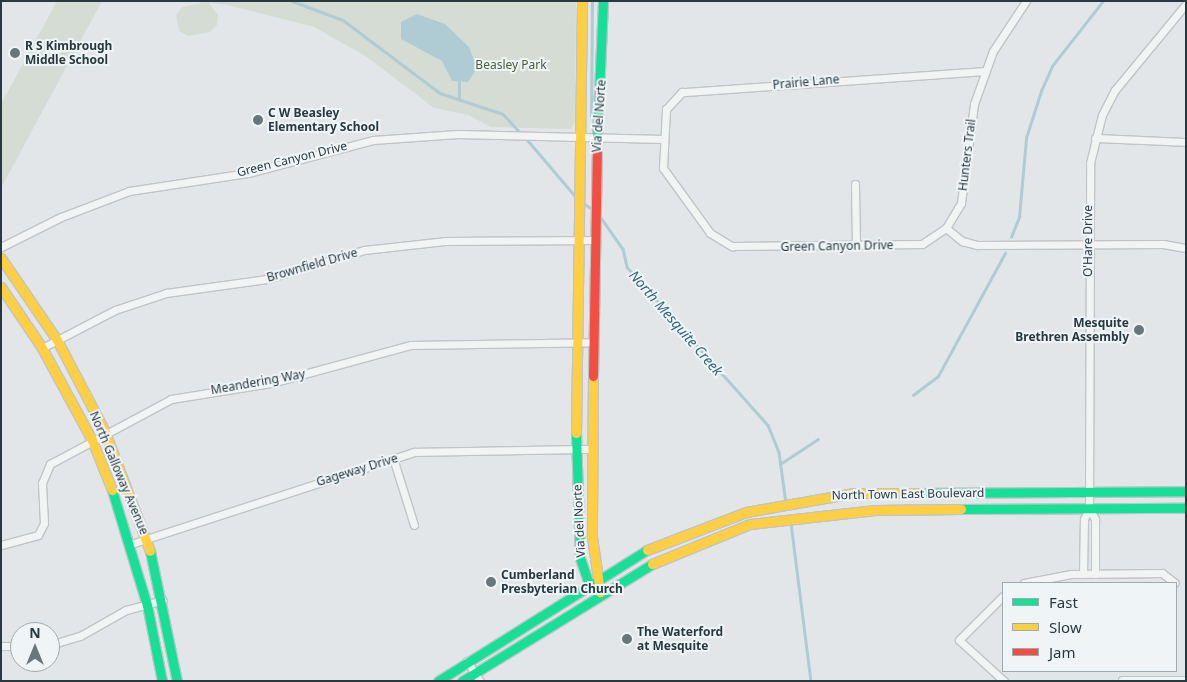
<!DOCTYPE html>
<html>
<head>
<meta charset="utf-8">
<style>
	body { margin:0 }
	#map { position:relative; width:1187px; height:682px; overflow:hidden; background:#e2e6e8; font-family:"Noto Sans",sans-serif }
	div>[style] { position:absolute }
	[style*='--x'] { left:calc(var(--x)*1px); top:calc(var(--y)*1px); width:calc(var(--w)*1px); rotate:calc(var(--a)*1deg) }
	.green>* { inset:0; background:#d5dcd3 }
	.water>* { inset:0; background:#afccd4 }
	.stream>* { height:2.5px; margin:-1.25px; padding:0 1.25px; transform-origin:1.25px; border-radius:1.25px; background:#afccd4 }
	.roads { filter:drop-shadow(1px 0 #c0c4c6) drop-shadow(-1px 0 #c0c4c6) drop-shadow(0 1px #c0c4c6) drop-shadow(0 -1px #c0c4c6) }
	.street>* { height:7px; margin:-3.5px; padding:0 3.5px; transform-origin:3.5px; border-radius:3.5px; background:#f2f4f4 }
	.fast>* { height:9px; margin:-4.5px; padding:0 4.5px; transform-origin:4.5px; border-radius:4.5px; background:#16e098 }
	.slow>* { height:9px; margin:-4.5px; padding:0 4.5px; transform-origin:4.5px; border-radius:4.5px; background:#ffcf43 }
	.jam>* { height:9px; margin:-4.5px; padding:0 4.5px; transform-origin:4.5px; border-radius:4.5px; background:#f24e42 }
	.dots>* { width:14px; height:14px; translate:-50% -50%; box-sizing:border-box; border:2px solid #eff5f7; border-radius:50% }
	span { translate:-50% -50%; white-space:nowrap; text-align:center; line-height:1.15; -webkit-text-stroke:4px #eff5f7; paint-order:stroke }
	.poi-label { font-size:12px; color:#283942; font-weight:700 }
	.left { translate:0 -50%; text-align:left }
	.right { translate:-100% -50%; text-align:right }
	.park-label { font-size:12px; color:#495e34 }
	.street-label { font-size:12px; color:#283942 }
	.water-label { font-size:14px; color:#306677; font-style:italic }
	.frame { position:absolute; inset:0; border:2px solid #283942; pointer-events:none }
	.legend { position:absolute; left:1002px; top:582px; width:175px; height:90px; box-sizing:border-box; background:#eff5f7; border:1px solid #9faaaf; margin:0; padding:6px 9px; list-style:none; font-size:15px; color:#283942 }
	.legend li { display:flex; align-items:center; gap:10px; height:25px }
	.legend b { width:25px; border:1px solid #9faaaf }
	.north { position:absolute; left:10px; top:622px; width:50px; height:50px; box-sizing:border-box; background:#eff5f7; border:1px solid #9faaaf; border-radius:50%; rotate:0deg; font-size:14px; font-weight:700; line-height:20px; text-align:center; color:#283942 }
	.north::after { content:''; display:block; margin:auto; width:18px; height:22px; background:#69767c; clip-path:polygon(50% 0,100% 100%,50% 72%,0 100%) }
</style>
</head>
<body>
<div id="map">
	<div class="green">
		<div style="clip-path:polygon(57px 1px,102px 1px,1px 188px,1px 104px)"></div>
		<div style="clip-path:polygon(195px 1px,576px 1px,575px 121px,571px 129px,491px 127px,468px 115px,434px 108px,367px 57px,314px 27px,228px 5px,209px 3px,218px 15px,217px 25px,210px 32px,188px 36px,179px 31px,176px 15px,182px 7px,202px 3px)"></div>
	</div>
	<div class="water">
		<div style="clip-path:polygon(417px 14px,445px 24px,469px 47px,477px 68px,468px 82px,452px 81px,442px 61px,401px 39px,401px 22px)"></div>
	</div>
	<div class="stream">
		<div style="--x:292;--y:1;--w:54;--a:20.4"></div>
		<div style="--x:343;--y:20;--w:121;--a:37"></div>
		<div style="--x:440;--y:93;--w:66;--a:18.4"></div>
		<div style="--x:503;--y:114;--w:26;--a:47"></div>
		<div style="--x:459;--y:100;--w:18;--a:-90"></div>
		<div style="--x:591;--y:116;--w:115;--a:-89.5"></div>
		<div style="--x:525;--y:137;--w:79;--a:49.6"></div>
		<div style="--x:582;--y:202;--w:12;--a:35"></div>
		<div style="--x:597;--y:212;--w:45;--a:54.9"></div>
		<div style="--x:623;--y:249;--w:18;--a:77"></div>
		<div style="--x:627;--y:267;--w:212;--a:48.3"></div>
		<div style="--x:768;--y:425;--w:29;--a:68"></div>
		<div style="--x:779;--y:452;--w:51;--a:82.2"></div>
		<div style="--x:1011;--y:237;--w:22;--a:-68"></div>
		<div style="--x:1019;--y:217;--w:79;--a:-84.9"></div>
		<div style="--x:1026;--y:138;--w:49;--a:-72.3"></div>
		<div style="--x:1041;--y:91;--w:27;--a:-66"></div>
		<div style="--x:1052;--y:66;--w:83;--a:-51.9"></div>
		<div style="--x:913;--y:395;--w:31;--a:-37"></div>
		<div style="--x:938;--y:376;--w:140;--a:-61.4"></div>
		<div style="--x:780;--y:464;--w:45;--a:-33.3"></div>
		<div style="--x:791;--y:523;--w:159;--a:82.8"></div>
	</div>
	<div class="roads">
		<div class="street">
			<div style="--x:985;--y:71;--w:304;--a:176"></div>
			<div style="--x:682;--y:92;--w:23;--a:133"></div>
			<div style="--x:666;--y:109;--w:59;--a:92.9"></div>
			<div style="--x:663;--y:168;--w:80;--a:54.1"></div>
			<div style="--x:710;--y:233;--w:26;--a:31"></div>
			<div style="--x:732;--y:246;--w:190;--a:-0.6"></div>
			<div style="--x:922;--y:244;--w:29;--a:-34"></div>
			<div style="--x:946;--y:228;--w:29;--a:-59"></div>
			<div style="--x:961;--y:203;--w:100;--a:-82.5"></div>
			<div style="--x:974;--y:104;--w:56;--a:-70.3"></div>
			<div style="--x:993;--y:51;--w:60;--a:-56.6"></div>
			<div style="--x:1095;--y:138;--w:91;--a:2.5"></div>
			<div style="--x:855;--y:184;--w:62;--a:89.1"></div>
			<div style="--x:946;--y:228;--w:21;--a:39"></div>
			<div style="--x:962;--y:241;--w:16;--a:15"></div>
			<div style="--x:977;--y:245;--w:186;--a:-0.3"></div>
			<div style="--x:1163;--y:244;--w:23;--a:10"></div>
			<div style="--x:1;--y:247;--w:67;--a:-26.6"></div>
			<div style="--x:61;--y:217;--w:73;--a:-20.9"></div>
			<div style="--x:129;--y:191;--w:120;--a:-8.6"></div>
			<div style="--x:248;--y:173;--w:129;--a:-14.8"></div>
			<div style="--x:373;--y:140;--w:85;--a:-4"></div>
			<div style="--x:458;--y:134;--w:206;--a:1.4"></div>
			<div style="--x:42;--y:348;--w:82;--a:-27.5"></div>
			<div style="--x:115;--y:310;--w:54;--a:-18.4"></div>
			<div style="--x:166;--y:293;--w:102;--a:-7.9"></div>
			<div style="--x:267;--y:279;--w:101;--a:-16.6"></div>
			<div style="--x:364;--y:250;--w:81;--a:-6.3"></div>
			<div style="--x:445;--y:241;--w:150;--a:-0.4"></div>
			<div style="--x:393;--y:458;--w:70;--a:72.6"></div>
			<div style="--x:1089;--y:509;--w:12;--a:59"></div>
			<div style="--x:1095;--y:519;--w:55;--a:90"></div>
			<div style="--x:131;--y:544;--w:298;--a:-18"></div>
			<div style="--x:414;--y:452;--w:179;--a:-1"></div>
			<div style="--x:1;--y:545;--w:38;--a:-15"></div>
			<div style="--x:38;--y:535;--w:13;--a:-63"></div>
			<div style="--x:44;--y:523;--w:40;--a:-92.9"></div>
			<div style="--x:42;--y:483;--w:21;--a:-67"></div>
			<div style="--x:50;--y:464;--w:137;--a:-28.2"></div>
			<div style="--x:171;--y:399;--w:101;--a:-9.1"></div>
			<div style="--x:271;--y:383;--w:145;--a:-15.2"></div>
			<div style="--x:411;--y:345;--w:183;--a:-0.9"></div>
			<div style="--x:1083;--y:574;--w:55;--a:-89"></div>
			<div style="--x:1084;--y:519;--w:11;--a:-63"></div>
			<div style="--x:1089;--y:509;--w:346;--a:-89.8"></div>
			<div style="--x:1090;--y:163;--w:49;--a:-76"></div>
			<div style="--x:1102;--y:115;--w:28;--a:-63"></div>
			<div style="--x:1115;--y:90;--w:112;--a:-50.5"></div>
			<div style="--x:1024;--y:583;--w:48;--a:-10.8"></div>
			<div style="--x:1071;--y:574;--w:91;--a:-0.6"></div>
			<div style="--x:1162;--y:573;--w:16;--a:38"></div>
			<div style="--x:1003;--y:596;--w:62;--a:135"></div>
			<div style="--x:959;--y:640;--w:61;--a:42.3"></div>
			<div style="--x:50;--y:645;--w:31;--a:-17"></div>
			<div style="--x:80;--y:636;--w:53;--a:-29.5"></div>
			<div style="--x:126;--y:610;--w:38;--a:-15"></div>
			<div style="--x:1;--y:646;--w:19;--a:0"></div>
			<div style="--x:467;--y:661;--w:24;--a:57"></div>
			<div style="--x:1122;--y:680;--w:64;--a:0"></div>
		</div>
		<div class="fast">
			<div style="--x:597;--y:139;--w:138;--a:-87.5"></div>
			<div style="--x:576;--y:433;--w:125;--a:88.2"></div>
			<div style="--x:580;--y:558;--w:24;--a:71"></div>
			<div style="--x:588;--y:581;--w:16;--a:43"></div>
			<div style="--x:112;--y:490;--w:120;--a:73.1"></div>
			<div style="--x:147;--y:605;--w:77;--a:78.8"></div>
			<div style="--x:919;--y:493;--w:267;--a:-0.4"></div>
			<div style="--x:961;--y:509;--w:225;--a:-0.3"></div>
			<div style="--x:150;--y:551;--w:133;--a:78.3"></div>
			<div style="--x:438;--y:681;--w:247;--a:-32.1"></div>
			<div style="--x:462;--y:681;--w:223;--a:-31.6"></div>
		</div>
		<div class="slow">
			<div style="--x:1;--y:258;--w:99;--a:55.7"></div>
			<div style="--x:57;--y:340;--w:104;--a:62.4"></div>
			<div style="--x:105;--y:432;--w:127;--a:69.3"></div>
			<div style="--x:1;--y:287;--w:73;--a:56.1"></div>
			<div style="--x:42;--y:348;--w:105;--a:61.5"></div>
			<div style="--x:92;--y:440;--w:54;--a:68.2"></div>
			<div style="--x:593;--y:376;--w:161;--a:90.4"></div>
			<div style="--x:592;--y:537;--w:56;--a:81.7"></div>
			<div style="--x:576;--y:433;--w:432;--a:-89.2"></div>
			<div style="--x:647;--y:550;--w:106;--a:-21"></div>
			<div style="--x:746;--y:512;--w:110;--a:-10"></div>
			<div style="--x:854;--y:493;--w:65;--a:0"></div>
			<div style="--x:652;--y:564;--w:106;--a:-22.2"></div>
			<div style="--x:750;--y:524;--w:126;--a:-6.4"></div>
			<div style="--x:875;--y:510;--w:86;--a:-0.7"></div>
		</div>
		<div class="jam">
			<div style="--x:593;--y:376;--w:237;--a:-89"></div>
		</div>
	</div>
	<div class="dots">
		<div style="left:15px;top:53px;background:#69767c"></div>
		<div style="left:258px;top:120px;background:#69767c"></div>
		<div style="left:1139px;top:330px;background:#69767c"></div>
		<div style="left:491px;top:582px;background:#69767c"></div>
		<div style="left:627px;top:639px;background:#69767c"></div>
	</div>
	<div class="poi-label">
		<span class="left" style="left:25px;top:53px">R S Kimbrough<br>Middle School</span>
		<span class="left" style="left:268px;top:120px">C W Beasley<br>Elementary School</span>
		<span class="right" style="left:1129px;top:330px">Mesquite<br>Brethren Assembly</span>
		<span class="left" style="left:501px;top:582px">Cumberland<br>Presbyterian Church</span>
		<span class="left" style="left:637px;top:639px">The Waterford<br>at Mesquite</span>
	</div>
	<div class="park-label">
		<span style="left:511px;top:65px">Beasley Park</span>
	</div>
	<div class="street-label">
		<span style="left:806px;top:82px;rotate:-5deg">Prairie Lane</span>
		<span style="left:599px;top:116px;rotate:-86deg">Via del Norte</span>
		<span style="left:967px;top:155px;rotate:-83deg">Hunters Trail</span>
		<span style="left:292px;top:159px;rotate:-14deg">Green Canyon Drive</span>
		<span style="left:1088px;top:241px;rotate:-90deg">O'Hare Drive</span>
		<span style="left:837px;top:246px;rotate:-1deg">Green Canyon Drive</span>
		<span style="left:312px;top:265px;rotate:-16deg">Brownfield Drive</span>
		<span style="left:258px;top:382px;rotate:-10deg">Meandering Way</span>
		<span style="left:357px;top:470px;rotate:-17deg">Gageway Drive</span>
		<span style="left:119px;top:473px;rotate:67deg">North Galloway Avenue</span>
		<span style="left:908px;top:494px;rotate:-1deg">North Town East Boulevard</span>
		<span style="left:579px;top:521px;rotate:-93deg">Via del Norte</span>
	</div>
	<div class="water-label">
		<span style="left:676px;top:323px;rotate:49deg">North Mesquite Creek</span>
	</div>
	<div class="frame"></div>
	<ul class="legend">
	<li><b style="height:6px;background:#16e098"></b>Fast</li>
	<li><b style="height:6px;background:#ffcf43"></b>Slow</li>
	<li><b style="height:6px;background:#f24e42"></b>Jam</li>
	</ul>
	<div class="north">N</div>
</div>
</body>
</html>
